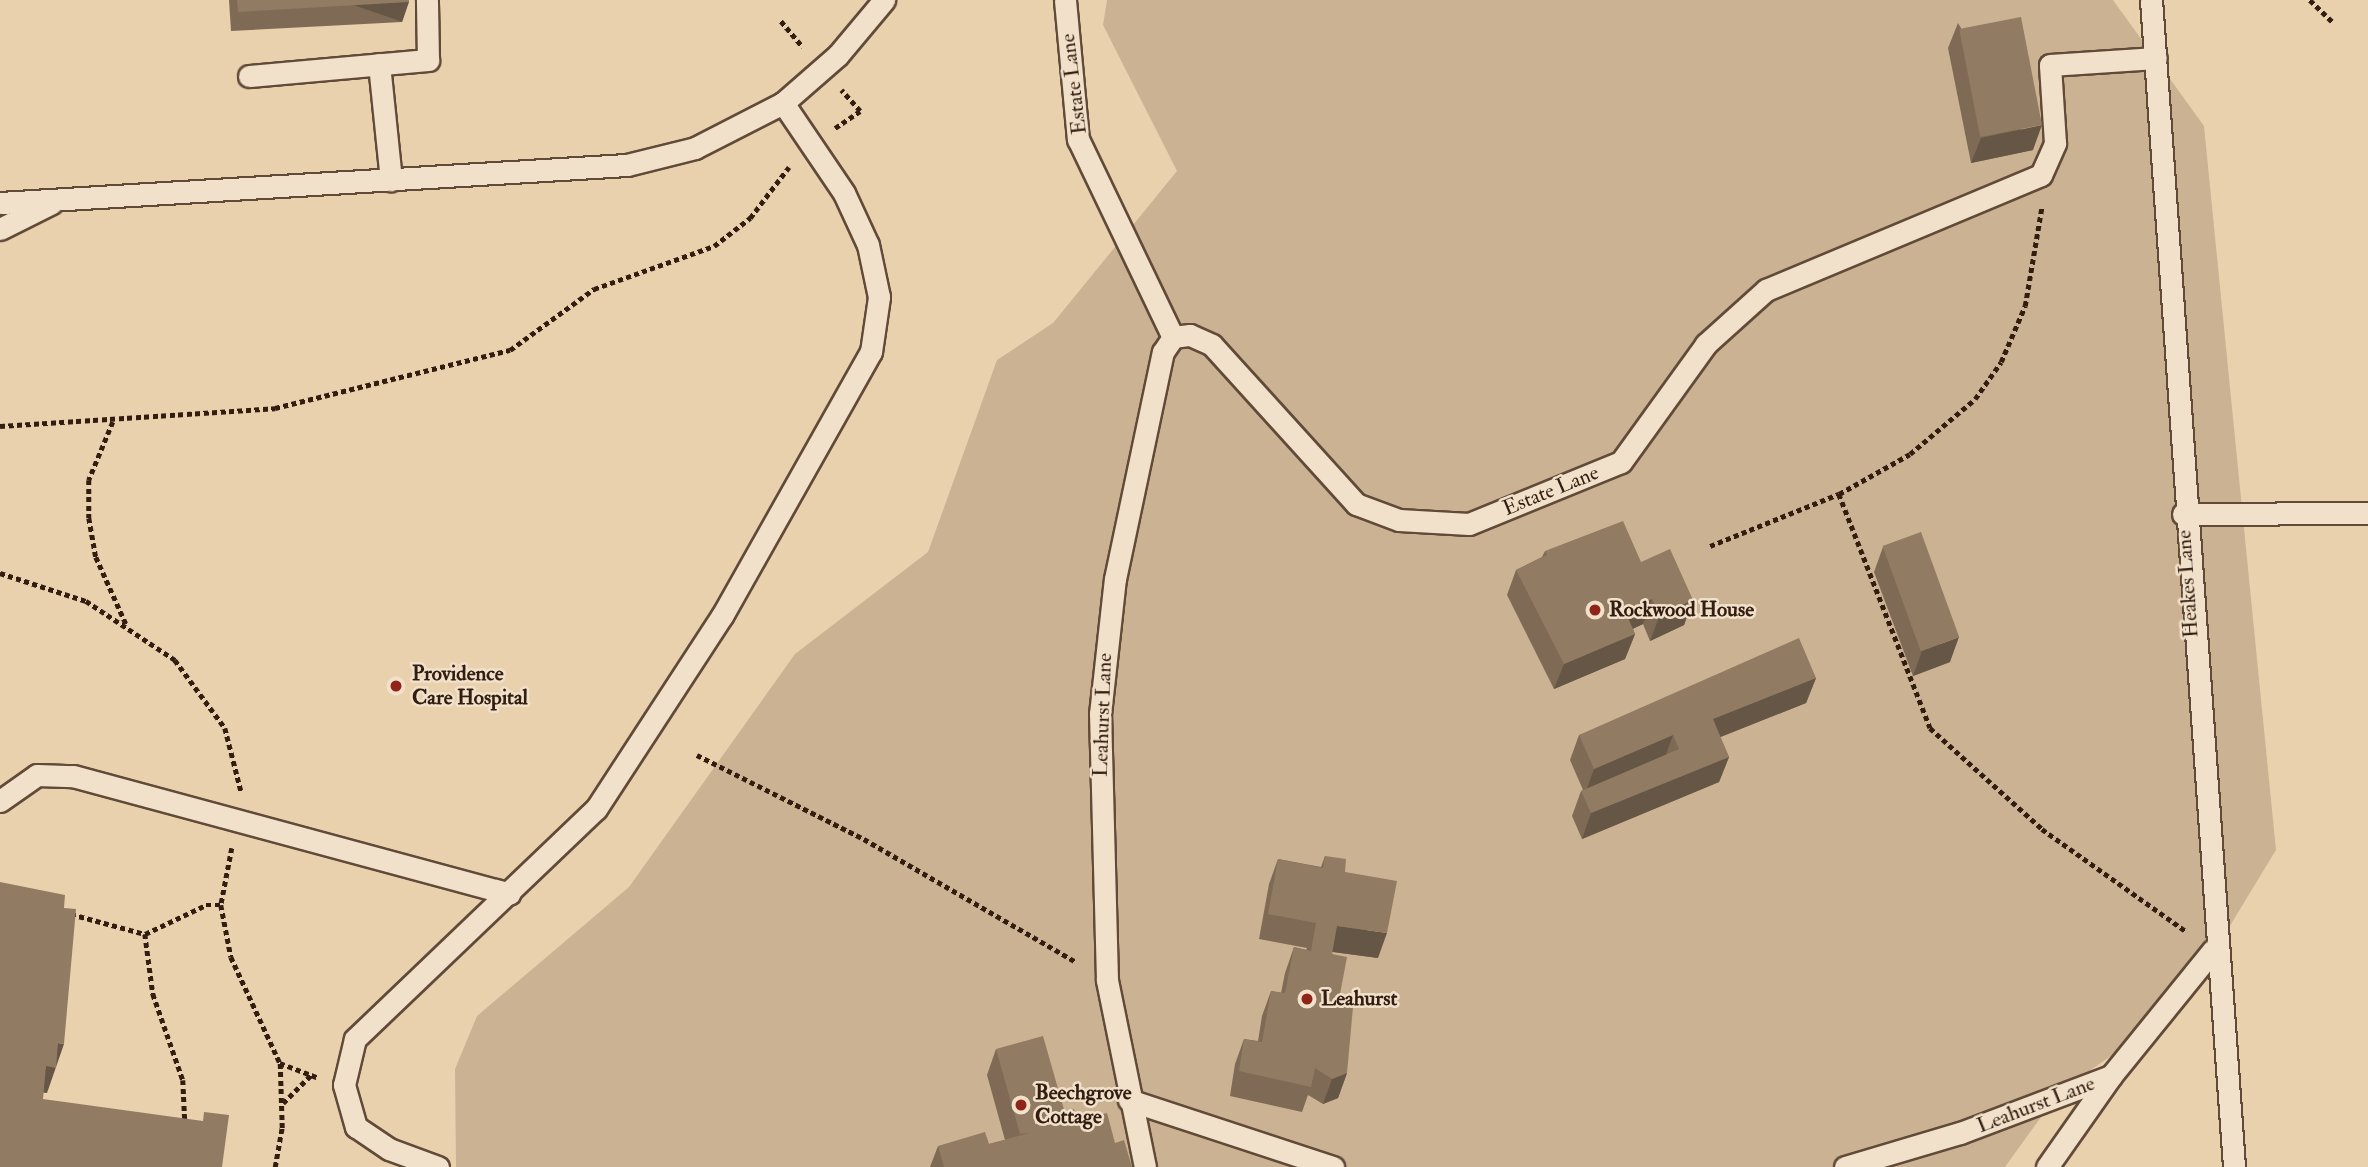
<!DOCTYPE html>
<html>
<head>
<meta charset="utf-8">
<style>
	body { margin:0 }
	#map { position:relative; width:2368px; height:1167px; overflow:hidden; background:#ead1ae; font-family:"IM FELL Double Pica",serif }
	div>[style] { position:absolute }
	[style*='--x'] { left:calc(var(--x)*1px); top:calc(var(--y)*1px); width:calc(var(--w)*1px); rotate:calc(var(--a)*1deg) }
	.green>* { inset:0; background:#cbb293 }
	.path>* { height:4.5px; margin-top:-2.25px; transform-origin:0; background:repeating-linear-gradient(90deg,#331d11 0 5px,transparent 0 8.5px) }
	.roads { filter:drop-shadow(2px 0 #614a38) drop-shadow(-2px 0 #614a38) drop-shadow(0 2px #614a38) drop-shadow(0 -2px #614a38) }
	.lane>* { height:21px; margin:-10.5px; padding:0 10.5px; transform-origin:10.5px; border-radius:10.5px; background:#f1e1ca }
	.wall>* { inset:0; background:#7e6a55 }
	.shaded-wall>* { inset:0; background:#665645; transform-origin:0 0 }
	.building>* { inset:0; background:#927b63; transform-origin:0 0 }
	.dots>* { width:19px; height:19px; translate:-50% -50%; box-sizing:border-box; border:4px solid #f1e1ca; border-radius:50% }
	span { translate:-50% -50%; white-space:nowrap; text-align:center; line-height:1.15; -webkit-text-stroke:5px #f1e1ca; paint-order:stroke }
	.street-label { font-size:21px; color:#331d11 }
	.poi-label { font-size:21px; color:#331d11; font-weight:700 }
	.left { translate:0 -50%; text-align:left }
</style>
</head>
<body>
<div id="map">
	<div class="green">
		<div style="clip-path:polygon(1107px 0,2113px 0,2204px 126px,2276px 850px,2180px 1008px,2059px 1092px,2005px 1167px,456px 1167px,455px 1069px,477px 1016px,629px 887px,795px 654px,928px 552px,997px 360px,1053px 323px,1177px 171px,1103px 25px)"></div>
	</div>
	<div class="path">
		<div style="--x:2310;--y:0;--w:33;--a:44"></div>
		<div style="--x:781;--y:21;--w:34;--a:50"></div>
		<div style="--x:835;--y:128;--w:30;--a:-34"></div>
		<div style="--x:860;--y:111;--w:28;--a:-132"></div>
		<div style="--x:113;--y:422;--w:63;--a:112.5"></div>
		<div style="--x:89;--y:480;--w:38;--a:90"></div>
		<div style="--x:89;--y:518;--w:40;--a:80"></div>
		<div style="--x:96;--y:557;--w:76;--a:65.8"></div>
		<div style="--x:0;--y:426;--w:276;--a:-3.7"></div>
		<div style="--x:275;--y:408;--w:242;--a:-13.9"></div>
		<div style="--x:510;--y:350;--w:104;--a:-36"></div>
		<div style="--x:594;--y:289;--w:127;--a:-19.7"></div>
		<div style="--x:714;--y:246;--w:46;--a:-37.9"></div>
		<div style="--x:750;--y:218;--w:64;--a:-52.6"></div>
		<div style="--x:1839;--y:494;--w:251;--a:68.7"></div>
		<div style="--x:1930;--y:728;--w:151;--a:42"></div>
		<div style="--x:2042;--y:829;--w:178;--a:35.4"></div>
		<div style="--x:1710;--y:546;--w:139;--a:-22"></div>
		<div style="--x:1839;--y:494;--w:81;--a:-29.4"></div>
		<div style="--x:1910;--y:454;--w:85;--a:-40.2"></div>
		<div style="--x:1975;--y:399;--w:45;--a:-54.9"></div>
		<div style="--x:2001;--y:362;--w:61;--a:-66.8"></div>
		<div style="--x:2025;--y:306;--w:101;--a:-80.4"></div>
		<div style="--x:0;--y:573;--w:90;--a:18"></div>
		<div style="--x:86;--y:601;--w:107;--a:33.5"></div>
		<div style="--x:175;--y:660;--w:84;--a:53.7"></div>
		<div style="--x:225;--y:728;--w:65;--a:75.7"></div>
		<div style="--x:697;--y:755;--w:187;--a:26.7"></div>
		<div style="--x:864;--y:839;--w:245;--a:30.1"></div>
		<div style="--x:232;--y:848;--w:58;--a:100.9"></div>
		<div style="--x:221;--y:905;--w:53;--a:79.1"></div>
		<div style="--x:231;--y:957;--w:117;--a:65.2"></div>
		<div style="--x:280;--y:1063;--w:40;--a:21"></div>
		<div style="--x:71;--y:914;--w:77;--a:15.1"></div>
		<div style="--x:145;--y:934;--w:68;--a:-25.4"></div>
		<div style="--x:206;--y:905;--w:15;--a:0"></div>
		<div style="--x:145;--y:934;--w:61;--a:82.4"></div>
		<div style="--x:153;--y:994;--w:91;--a:70.8"></div>
		<div style="--x:183;--y:1080;--w:43;--a:87.3"></div>
		<div style="--x:283;--y:1103;--w:40;--a:-45"></div>
		<div style="--x:275;--y:1167;--w:40;--a:-80"></div>
		<div style="--x:282;--y:1128;--w:65;--a:-91.8"></div>
	</div>
	<div class="roads">
		<div class="lane">
			<div style="--x:1065;--y:0;--w:140;--a:84.7"></div>
			<div style="--x:1078;--y:139;--w:220;--a:64.4"></div>
			<div style="--x:2151;--y:0;--w:1170;--a:85.93"></div>
			<div style="--x:379;--y:64;--w:117;--a:84.1"></div>
			<div style="--x:249;--y:76;--w:180;--a:-5.1"></div>
			<div style="--x:428;--y:60;--w:60;--a:-91"></div>
			<div style="--x:0;--y:203;--w:628;--a:-3.47"></div>
			<div style="--x:627;--y:165;--w:70;--a:-14"></div>
			<div style="--x:695;--y:148;--w:99;--a:-27.1"></div>
			<div style="--x:783;--y:103;--w:73;--a:-41.1"></div>
			<div style="--x:838;--y:55;--w:72;--a:-50.1"></div>
			<div style="--x:0;--y:229;--w:58;--a:-26.6"></div>
			<div style="--x:1173;--y:337;--w:17;--a:-7"></div>
			<div style="--x:1190;--y:335;--w:24;--a:24"></div>
			<div style="--x:1212;--y:345;--w:215;--a:47.8"></div>
			<div style="--x:1356;--y:504;--w:46;--a:20.4"></div>
			<div style="--x:1399;--y:520;--w:70;--a:3.3"></div>
			<div style="--x:1469;--y:524;--w:164;--a:-22.2"></div>
			<div style="--x:1621;--y:462;--w:145;--a:-54.2"></div>
			<div style="--x:1706;--y:344;--w:81;--a:-42"></div>
			<div style="--x:1766;--y:290;--w:298;--a:-22.7"></div>
			<div style="--x:2041;--y:175;--w:35;--a:-66"></div>
			<div style="--x:2055;--y:143;--w:78;--a:-93.7"></div>
			<div style="--x:2050;--y:65;--w:106;--a:-3.8"></div>
			<div style="--x:2183;--y:514;--w:185;--a:-0.3"></div>
			<div style="--x:0;--y:801;--w:45;--a:-35.1"></div>
			<div style="--x:37;--y:775;--w:36;--a:2"></div>
			<div style="--x:73;--y:776;--w:452;--a:15.1"></div>
			<div style="--x:1129;--y:1100;--w:215;--a:18.2"></div>
			<div style="--x:438;--y:1167;--w:52;--a:-159.8"></div>
			<div style="--x:389;--y:1149;--w:40;--a:-146"></div>
			<div style="--x:356;--y:1127;--w:44;--a:-105.9"></div>
			<div style="--x:344;--y:1085;--w:47;--a:-76.6"></div>
			<div style="--x:355;--y:1039;--w:333;--a:-43.7"></div>
			<div style="--x:596;--y:809;--w:230;--a:-56.9"></div>
			<div style="--x:722;--y:616;--w:303;--a:-60.6"></div>
			<div style="--x:871;--y:352;--w:56;--a:-81.7"></div>
			<div style="--x:879;--y:297;--w:53;--a:-101.9"></div>
			<div style="--x:868;--y:245;--w:57;--a:-114.8"></div>
			<div style="--x:844;--y:193;--w:109;--a:-124.1"></div>
			<div style="--x:1145;--y:1167;--w:191;--a:-101.5"></div>
			<div style="--x:1107;--y:980;--w:266;--a:-91.5"></div>
			<div style="--x:1100;--y:714;--w:136;--a:-83.7"></div>
			<div style="--x:1115;--y:579;--w:232;--a:-78.1"></div>
			<div style="--x:1163;--y:352;--w:18;--a:-56"></div>
			<div style="--x:1845;--y:1167;--w:120;--a:-16.5"></div>
			<div style="--x:1960;--y:1133;--w:161;--a:-20.7"></div>
			<div style="--x:2111;--y:1076;--w:162;--a:-51"></div>
			<div style="--x:2047;--y:1167;--w:111;--a:-54.9"></div>
		</div>
	</div>
	<div class="wall">
		<div style="clip-path:polygon(229px 0,409px 0,402px 22px,231px 31px)"></div>
		<div style="clip-path:polygon(1958px 23px,2033px 150px,1971px 163px,1948px 48px)"></div>
		<div style="clip-path:polygon(1883px 547px,1950px 662px,1913px 676px,1874px 572px)"></div>
		<div style="clip-path:polygon(1545px 551px,1641px 562px,1693px 600px,1684px 625px,1650px 641px,1643px 624px,1633px 629px,1635px 634px,1625px 659px,1554px 689px,1507px 595px,1516px 570px,1542px 557px)"></div>
		<div style="clip-path:polygon(1816px 678px,1806px 703px,1720px 737px,1729px 757px,1719px 782px,1582px 839px,1572px 816px,1581px 791px,1583px 790px,1570px 760px,1579px 735px)"></div>
		<div style="clip-path:polygon(1325px 856px,1345px 872px,1378px 958px,1332px 952px,1347px 1073px,1338px 1098px,1323px 1104px,1308px 1095px,1302px 1112px,1230px 1096px,1235px 1064px,1244px 1039px,1258px 1041px,1262px 1016px,1271px 991px,1281px 993px,1285px 973px,1294px 947px,1306px 950px,1307px 948px,1259px 939px,1269px 884px,1278px 859px,1321px 867px)"></div>
		<div style="clip-path:polygon(996px 1049px,1065px 1113px,1077px 1121px,1115px 1143px,1132px 1167px,930px 1167px,938px 1146px,989px 1144px,1005px 1140px,987px 1075px)"></div>
	</div>
	<div class="shaded-wall">
		<div style="left:409px;top:2px;width:21px;height:171px;rotate:109deg"></div>
		<div style="clip-path:polygon(2042px 125px,2033px 150px,1971px 163px,1981px 138px)"></div>
		<div style="clip-path:polygon(1652px 599px,1643px 624px,1616px 636px,1625px 611px)"></div>
		<div style="clip-path:polygon(1693px 600px,1684px 625px,1650px 641px,1660px 615px)"></div>
		<div style="clip-path:polygon(1635px 634px,1625px 659px,1554px 689px,1564px 664px)"></div>
		<div style="clip-path:polygon(1959px 637px,1950px 662px,1913px 676px,1922px 651px)"></div>
		<div style="clip-path:polygon(1816px 678px,1806px 703px,1703px 744px,1713px 719px)"></div>
		<div style="clip-path:polygon(1673px 735px,1664px 760px,1585px 794px,1594px 769px)"></div>
		<div style="clip-path:polygon(1729px 757px,1719px 782px,1582px 839px,1591px 813px)"></div>
		<div style="clip-path:polygon(1337px 926px,1387px 933px,1378px 958px,1327px 951px)"></div>
		<div style="clip-path:polygon(58px 1043px,64px 1044px,47px 1093px,37px 1092px,46px 1066px)"></div>
		<div style="clip-path:polygon(1347px 1073px,1338px 1098px,1323px 1104px,1332px 1079px)"></div>
	</div>
	<div class="building">
		<div style="clip-path:polygon(237px 0,409px 0,409px 2px,238px 12px)"></div>
		<div style="left:2021px;top:17px;width:110px;height:63px;rotate:79deg"></div>
		<div style="clip-path:polygon(1623px 521px,1641px 562px,1670px 549px,1693px 600px,1660px 615px,1652px 599px,1625px 611px,1635px 634px,1564px 664px,1516px 570px,1547px 555px,1545px 551px)"></div>
		<div style="left:1921px;top:532px;width:112px;height:41px;rotate:70deg"></div>
		<div style="clip-path:polygon(1799px 638px,1816px 678px,1713px 719px,1729px 757px,1591px 813px,1581px 791px,1679px 749px,1673px 735px,1594px 769px,1579px 735px)"></div>
		<div style="clip-path:polygon(1325px 856px,1346px 859px,1345px 872px,1397px 881px,1387px 933px,1337px 926px,1332px 954px,1347px 957px,1338px 1005px,1353px 1007px,1347px 1073px,1332px 1079px,1315px 1068px,1311px 1087px,1239px 1071px,1244px 1039px,1262px 1042px,1271px 991px,1285px 993px,1294px 947px,1311px 951px,1316px 923px,1268px 914px,1278px 859px,1323px 868px)"></div>
		<div style="clip-path:polygon(0 882px,65px 895px,64px 908px,76px 909px,64px 1044px,58px 1043px,56px 1068px,46px 1066px,43px 1099px,203px 1121px,204px 1112px,229px 1115px,222px 1167px,0 1167px)"></div>
		<div style="clip-path:polygon(1043px 1036px,1065px 1113px,1074px 1109px,1077px 1121px,1107px 1113px,1115px 1143px,1124px 1140px,1132px 1167px,944px 1167px,938px 1146px,985px 1132px,989px 1144px,1029px 1133px,1020px 1134px,996px 1049px)"></div>
	</div>
	<div class="dots">
		<div style="left:1595px;top:610px;background:#8f2418"></div>
		<div style="left:396px;top:686px;background:#8f2418"></div>
		<div style="left:1307px;top:999px;background:#8f2418"></div>
		<div style="left:1021px;top:1105px;background:#8f2418"></div>
	</div>
	<div class="street-label">
		<span style="left:1074px;top:84px;rotate:-97deg">Estate Lane</span>
		<span style="left:1551px;top:491px;rotate:-22deg">Estate Lane</span>
		<span style="left:2188px;top:584px;rotate:-94deg">Heakes Lane</span>
		<span style="left:1103px;top:715px;rotate:-88deg">Leahurst Lane</span>
		<span style="left:2036px;top:1105px;rotate:-21deg">Leahurst Lane</span>
	</div>
	<div class="poi-label">
		<span class="left" style="left:1609px;top:610px">Rockwood House</span>
		<span class="left" style="left:412px;top:686px">Providence<br>Care Hospital</span>
		<span class="left" style="left:1321px;top:999px">Leahurst</span>
		<span class="left" style="left:1035px;top:1105px">Beechgrove<br>Cottage</span>
	</div>
</div>
</body>
</html>
